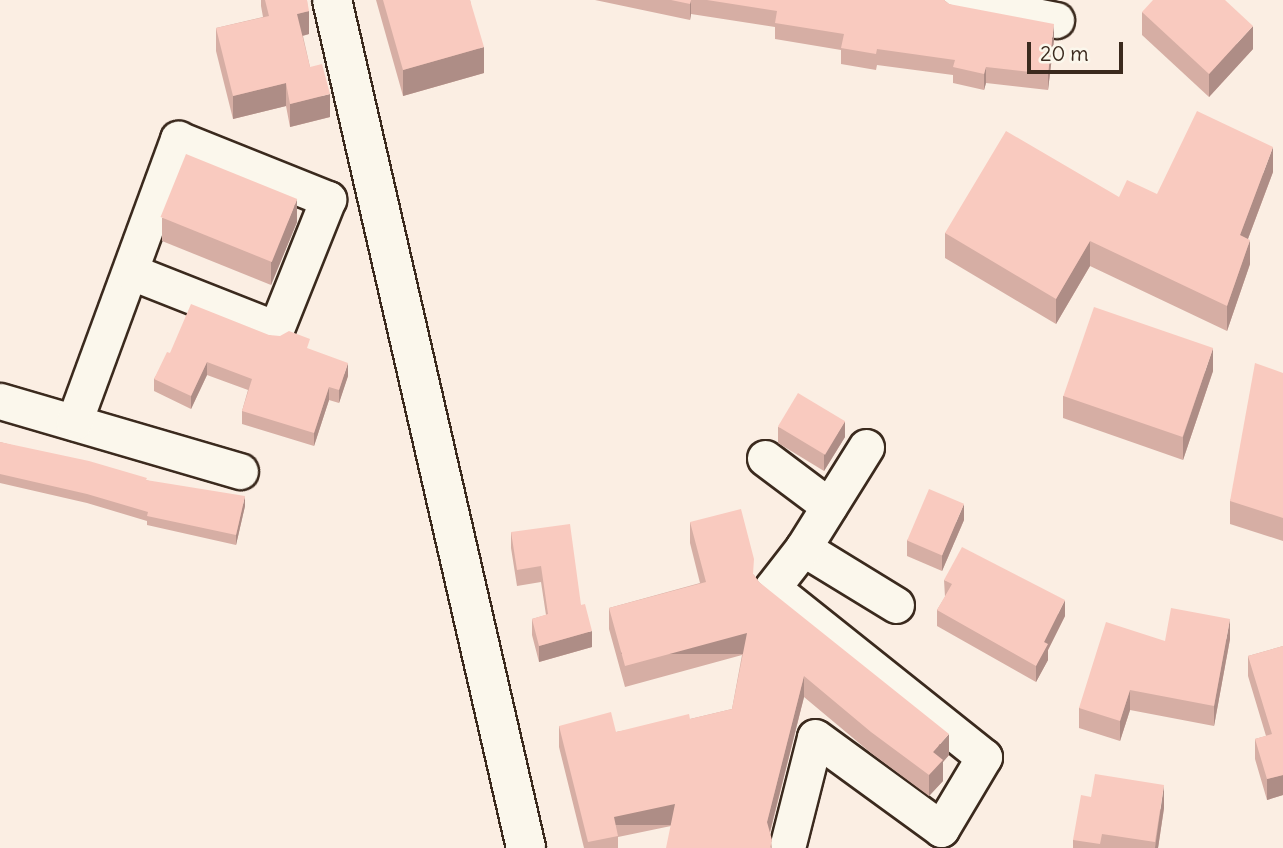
<!DOCTYPE html>
<html>
<head>
<meta charset="utf-8">
<style>
	body { margin:0 }
	#map { position:relative; width:1283px; height:848px; overflow:hidden; background:#fbeee3; font-family:Delius,sans-serif }
	div>[style] { position:absolute }
	[style*='--x'] { left:calc(var(--x)*1px); top:calc(var(--y)*1px); width:calc(var(--w)*1px); rotate:calc(var(--a)*1deg) }
	.roads { filter:drop-shadow(2px 0 #3b2a1e) drop-shadow(-2px 0 #3b2a1e) drop-shadow(0 2px #3b2a1e) drop-shadow(0 -2px #3b2a1e) }
	.minor>* { height:35px; margin:-17.5px; padding:0 17.5px; transform-origin:17.5px; border-radius:17.5px; background:#fbf7ec }
	.tertiary>* { height:38px; margin:-19px; padding:0 19px; transform-origin:19px; border-radius:19px; background:#fbf7ec }
	.wall>* { inset:0; background:#d6aea4 }
	.shaded-wall>* { inset:0; background:#ae8d86; transform-origin:0 0 }
	.building>* { inset:0; background:#f9cabf; transform-origin:0 0 }
	span { translate:-50% -50%; white-space:nowrap; text-align:center; line-height:1.15; -webkit-text-stroke:7px #fbf7ec; paint-order:stroke }
	.scale { position:absolute; left:1027px; top:42px; width:96px; height:32px; box-sizing:border-box; border:4px solid #3b2a1e; border-top:0; padding-left:9px; font-size:21px; line-height:24px; white-space:nowrap; color:#3b2a1e; -webkit-text-stroke:5px #fbf7ec; paint-order:stroke }
</style>
</head>
<body>
<div id="map">
	<div class="roads">
		<div class="minor">
			<div style="--x:953;--y:0;--w:105;--a:11"></div>
			<div style="--x:0;--y:401;--w:250;--a:16.3"></div>
			<div style="--x:74;--y:422;--w:302;--a:-69.8"></div>
			<div style="--x:178;--y:139;--w:162;--a:21.8"></div>
			<div style="--x:328;--y:199;--w:140;--a:111.8"></div>
			<div style="--x:276;--y:329;--w:156;--a:-158.5"></div>
			<div style="--x:765;--y:458;--w:80;--a:36.9"></div>
			<div style="--x:803;--y:548;--w:109;--a:31.5"></div>
			<div style="--x:787;--y:848;--w:114;--a:-75.8"></div>
			<div style="--x:815;--y:737;--w:156;--a:36.1"></div>
			<div style="--x:941;--y:829;--w:84;--a:-59.2"></div>
			<div style="--x:984;--y:757;--w:271;--a:-141.4"></div>
			<div style="--x:772;--y:588;--w:51;--a:-52.2"></div>
			<div style="--x:803;--y:548;--w:119;--a:-58"></div>
		</div>
		<div class="tertiary">
			<div style="--x:332;--y:0;--w:870;--a:77.11"></div>
		</div>
	</div>
	<div class="wall">
		<div style="clip-path:polygon(261px 0,307px 0,309px 34px,303px 36px,310px 67px,330px 117px,290px 127px,286px 106px,233px 119px,216px 51px,216px 28px,263px 17px,261px 6px)"></div>
		<div style="clip-path:polygon(376px 0,470px 0,484px 73px,403px 96px)"></div>
		<div style="clip-path:polygon(595px 0,944px 0,949px 4px,1054px 40px,1048px 90px,986px 83px,984px 90px,953px 83px,953px 75px,877px 65px,876px 70px,841px 64px,841px 50px,775px 39px,775px 27px,691px 14px,690px 20px)"></div>
		<div style="clip-path:polygon(1142px 12px,1253px 49px,1209px 97px,1142px 35px)"></div>
		<div style="clip-path:polygon(1273px 172px,1248px 239px,1250px 264px,1227px 331px,1090px 266px,1056px 324px,945px 258px,945px 233px,1119px 197px,1157px 194px)"></div>
		<div style="clip-path:polygon(162px 218px,297px 222px,271px 285px,162px 241px)"></div>
		<div style="clip-path:polygon(269px 335px,310px 350px,348px 376px,339px 403px,329px 400px,314px 446px,242px 424px,242px 411px,248px 390px,207px 375px,191px 409px,154px 391px,154px 379px,170px 353px)"></div>
		<div style="clip-path:polygon(1213px 371px,1183px 460px,1063px 418px,1063px 396px)"></div>
		<div style="clip-path:polygon(1283px 373px,1283px 541px,1230px 524px,1230px 501px)"></div>
		<div style="clip-path:polygon(778px 427px,845px 437px,824px 471px,778px 443px)"></div>
		<div style="clip-path:polygon(0 442px,245px 506px,236px 545px,147px 525px,147px 521px,87px 503px,0 483px)"></div>
		<div style="clip-path:polygon(964px 520px,942px 571px,907px 556px,907px 540px)"></div>
		<div style="clip-path:polygon(690px 522px,754px 575px,759px 582px,949px 755px,943px 762px,943px 781px,929px 796px,871px 753px,804px 697px,770px 833px,772px 848px,671px 826px,618px 837px,618px 848px,584px 848px,559px 747px,559px 726px,616px 732px,690px 719px,732px 709px,742px 655px,625px 687px,609px 629px,609px 608px,700px 583px,690px 543px)"></div>
		<div style="clip-path:polygon(511px 532px,581px 605px,592px 647px,539px 662px,532px 635px,532px 619px,546px 615px,541px 582px,517px 586px,511px 548px)"></div>
		<div style="clip-path:polygon(944px 580px,1065px 616px,1048px 650px,1048px 660px,1036px 682px,937px 626px,937px 610px,945px 597px)"></div>
		<div style="clip-path:polygon(1230px 639px,1214px 726px,1130px 710px,1120px 741px,1079px 728px,1079px 708px,1165px 641px)"></div>
		<div style="clip-path:polygon(1283px 646px,1283px 795px,1267px 800px,1255px 759px,1255px 739px,1266px 736px,1248px 676px,1248px 656px)"></div>
		<div style="clip-path:polygon(1164px 808px,1158px 848px,1073px 848px,1073px 840px)"></div>
	</div>
	<div class="shaded-wall">
		<div style="clip-path:polygon(691px 0,691px 14px,690px 20px,690px 4px)"></div>
		<div style="clip-path:polygon(309px 11px,309px 34px,297px 37px,297px 14px)"></div>
		<div style="clip-path:polygon(1054px 24px,1054px 40px,1048px 90px,1048px 74px)"></div>
		<div style="clip-path:polygon(1253px 26px,1253px 49px,1209px 97px,1209px 74px)"></div>
		<div style="clip-path:polygon(484px 47px,484px 73px,403px 96px,403px 70px)"></div>
		<div style="clip-path:polygon(986px 67px,986px 83px,984px 90px,984px 74px)"></div>
		<div style="clip-path:polygon(286px 83px,286px 106px,233px 119px,233px 96px)"></div>
		<div style="clip-path:polygon(330px 94px,330px 117px,290px 127px,290px 104px)"></div>
		<div style="clip-path:polygon(1273px 147px,1273px 172px,1240px 260px,1240px 235px)"></div>
		<div style="clip-path:polygon(297px 199px,297px 222px,271px 285px,271px 262px)"></div>
		<div style="clip-path:polygon(1250px 240px,1250px 264px,1227px 331px,1227px 306px)"></div>
		<div style="clip-path:polygon(1090px 241px,1090px 266px,1056px 324px,1056px 299px)"></div>
		<div style="clip-path:polygon(1213px 348px,1213px 371px,1183px 460px,1183px 437px)"></div>
		<div style="clip-path:polygon(207px 362px,207px 375px,191px 409px,191px 396px)"></div>
		<div style="clip-path:polygon(348px 363px,348px 376px,339px 403px,339px 390px)"></div>
		<div style="clip-path:polygon(329px 387px,329px 400px,314px 446px,314px 433px)"></div>
		<div style="clip-path:polygon(845px 421px,845px 437px,824px 471px,824px 455px)"></div>
		<div style="clip-path:polygon(245px 496px,245px 506px,236px 545px,236px 535px)"></div>
		<div style="clip-path:polygon(964px 504px,964px 520px,942px 571px,942px 555px)"></div>
		<div style="clip-path:polygon(1065px 600px,1065px 616px,1048px 650px,1048px 660px,1036px 682px,1036px 666px,1044px 642px)"></div>
		<div style="clip-path:polygon(1230px 619px,1230px 639px,1214px 726px,1214px 706px)"></div>
		<div style="clip-path:polygon(592px 631px,592px 647px,539px 662px,539px 646px)"></div>
		<div style="left:747px;top:633px;width:21px;height:126px;rotate:90deg"></div>
		<div style="clip-path:polygon(804px 676px,804px 697px,767px 843px,767px 822px)"></div>
		<div style="clip-path:polygon(1130px 690px,1130px 710px,1120px 741px,1120px 721px)"></div>
		<div style="clip-path:polygon(949px 734px,949px 755px,943px 762px,943px 781px,929px 796px,929px 775px,933px 752px)"></div>
		<div style="clip-path:polygon(1283px 775px,1283px 795px,1267px 800px,1267px 779px)"></div>
		<div style="clip-path:polygon(1164px 785px,1164px 808px,1158px 848px,1155px 848px)"></div>
		<div style="left:675px;top:804px;width:21px;height:62px;rotate:90deg"></div>
	</div>
	<div class="building">
		<div style="clip-path:polygon(265px 0,307px 0,309px 11px,297px 14px,310px 67px,322px 64px,330px 94px,290px 104px,286px 83px,233px 96px,216px 28px,269px 16px)"></div>
		<div style="clip-path:polygon(383px 0,470px 0,484px 47px,403px 70px)"></div>
		<div style="clip-path:polygon(671px 0,691px 0,690px 4px)"></div>
		<div style="clip-path:polygon(707px 0,944px 0,949px 4px,1054px 24px,1048px 74px,986px 67px,984px 74px,953px 67px,955px 60px,877px 49px,876px 54px,841px 48px,844px 34px,775px 23px,777px 11px)"></div>
		<div style="clip-path:polygon(1153px 0,1225px 0,1253px 26px,1209px 74px,1142px 12px)"></div>
		<div style="clip-path:polygon(1197px 111px,1273px 147px,1240px 235px,1250px 240px,1227px 306px,1090px 241px,1056px 299px,945px 233px,1006px 131px,1119px 197px,1127px 180px,1157px 194px)"></div>
		<div style="left:186px;top:154px;width:120px;height:68px;rotate:22deg"></div>
		<div style="clip-path:polygon(191px 304px,269px 335px,280px 336px,289px 331px,310px 339px,307px 348px,348px 363px,339px 390px,329px 387px,314px 433px,242px 411px,252px 379px,207px 362px,191px 396px,154px 379px,167px 352px,170px 353px)"></div>
		<div style="left:1094px;top:307px;width:126px;height:94px;rotate:19deg"></div>
		<div style="clip-path:polygon(1255px 363px,1283px 373px,1283px 518px,1230px 501px)"></div>
		<div style="left:798px;top:393px;width:55px;height:39px;rotate:31deg"></div>
		<div style="clip-path:polygon(0 442px,89px 461px,147px 478px,146px 480px,245px 496px,236px 535px,147px 516px,148px 512px,87px 494px,0 474px)"></div>
		<div style="left:929px;top:489px;width:38px;height:56px;rotate:23deg"></div>
		<div style="clip-path:polygon(741px 509px,754px 559px,753px 574px,759px 582px,949px 734px,933px 752px,943px 760px,929px 775px,871px 732px,804px 676px,767px 822px,772px 840px,770px 848px,666px 848px,675px 804px,614px 817px,618px 836px,588px 842px,559px 726px,611px 712px,616px 732px,689px 714px,690px 719px,732px 709px,747px 633px,625px 666px,609px 608px,706px 582px,690px 522px)"></div>
		<div style="clip-path:polygon(570px 524px,581px 605px,585px 604px,592px 631px,539px 646px,532px 619px,548px 614px,541px 566px,517px 570px,511px 532px)"></div>
		<div style="clip-path:polygon(962px 547px,1065px 600px,1044px 642px,1048px 644px,1036px 666px,937px 610px,952px 584px,944px 580px)"></div>
		<div style="clip-path:polygon(1171px 608px,1230px 619px,1214px 706px,1130px 690px,1120px 721px,1079px 708px,1106px 622px,1165px 641px)"></div>
		<div style="clip-path:polygon(1283px 646px,1283px 775px,1267px 779px,1255px 739px,1272px 734px,1248px 656px)"></div>
		<div style="clip-path:polygon(1095px 774px,1164px 785px,1155px 842px,1102px 834px,1100px 844px,1073px 840px,1081px 795px,1091px 797px)"></div>
	</div>
	<div class="scale">20 m</div>
</div>
</body>
</html>
